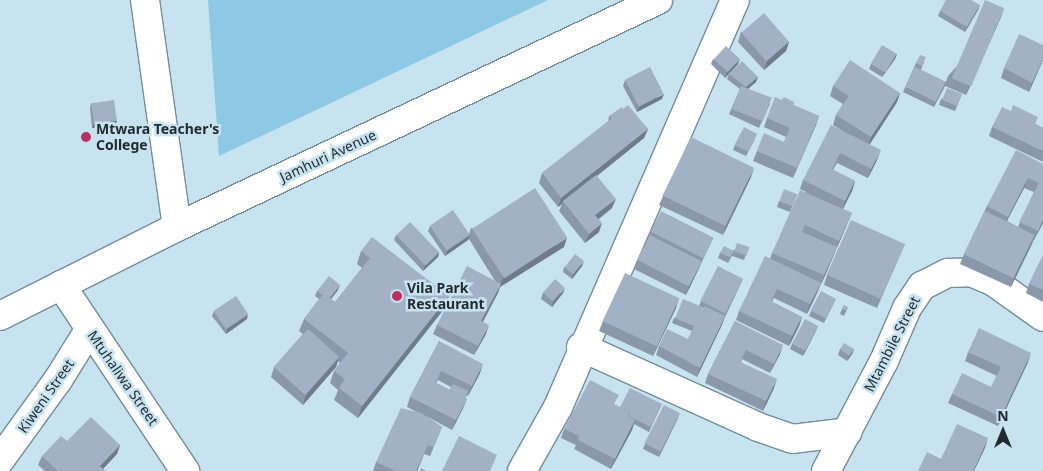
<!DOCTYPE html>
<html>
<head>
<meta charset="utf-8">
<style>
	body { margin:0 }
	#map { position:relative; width:1043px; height:471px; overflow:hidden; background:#c8e3f0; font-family:"Noto Sans",sans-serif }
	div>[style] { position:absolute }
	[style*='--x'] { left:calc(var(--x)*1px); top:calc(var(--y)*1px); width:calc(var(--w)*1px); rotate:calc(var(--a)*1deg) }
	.green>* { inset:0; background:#8dc9e4 }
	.roads { filter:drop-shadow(1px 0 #748d98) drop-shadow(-1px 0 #748d98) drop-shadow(0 1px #748d98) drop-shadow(0 -1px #748d98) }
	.minor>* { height:28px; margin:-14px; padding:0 14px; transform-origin:14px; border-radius:14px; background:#fff }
	.wall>* { inset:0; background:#8b98a9 }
	.shaded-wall>* { inset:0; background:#717c8a }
	.building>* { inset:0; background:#a2b1c5; transform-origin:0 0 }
	.dots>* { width:14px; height:14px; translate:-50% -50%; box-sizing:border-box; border:2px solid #c8e3f0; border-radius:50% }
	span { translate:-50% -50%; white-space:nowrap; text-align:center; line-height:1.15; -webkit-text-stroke:5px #c8e3f0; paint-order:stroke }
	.poi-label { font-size:14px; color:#1f292e; font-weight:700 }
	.left { translate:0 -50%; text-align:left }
	.street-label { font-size:14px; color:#1f292e }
	.north { position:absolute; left:978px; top:406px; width:50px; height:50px; -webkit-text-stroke:4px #c8e3f0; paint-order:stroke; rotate:0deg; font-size:14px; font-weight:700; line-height:20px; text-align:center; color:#1f292e }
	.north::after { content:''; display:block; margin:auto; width:18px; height:22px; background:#1f292e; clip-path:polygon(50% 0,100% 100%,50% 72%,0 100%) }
</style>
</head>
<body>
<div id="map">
	<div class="green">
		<div style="clip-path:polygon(208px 0,548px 0,219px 156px)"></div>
	</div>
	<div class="roads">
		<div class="minor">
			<div style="--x:145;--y:0;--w:229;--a:82"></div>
			<div style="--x:61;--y:285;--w:224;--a:56.3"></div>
			<div style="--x:0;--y:316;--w:198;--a:-26.7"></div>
			<div style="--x:177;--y:227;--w:532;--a:-25.26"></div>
			<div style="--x:581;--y:347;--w:194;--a:24.3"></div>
			<div style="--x:758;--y:427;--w:36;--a:19"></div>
			<div style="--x:792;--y:439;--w:56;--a:-7.1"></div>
			<div style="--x:0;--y:460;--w:99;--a:-54.1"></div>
			<div style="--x:58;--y:380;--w:59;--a:-58.2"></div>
			<div style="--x:522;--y:471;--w:73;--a:-60.6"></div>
			<div style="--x:558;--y:407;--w:444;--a:-66.5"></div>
			<div style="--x:826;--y:471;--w:124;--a:-62.2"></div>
			<div style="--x:884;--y:361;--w:58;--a:-66.5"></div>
			<div style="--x:907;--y:308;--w:27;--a:-56"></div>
			<div style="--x:922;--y:286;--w:29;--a:-27"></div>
			<div style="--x:948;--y:273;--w:23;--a:-2"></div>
			<div style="--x:971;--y:272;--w:25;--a:23"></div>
			<div style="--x:994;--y:282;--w:60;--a:35.5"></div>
		</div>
	</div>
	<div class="wall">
		<div style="clip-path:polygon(980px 5px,978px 10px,965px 32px,938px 16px,940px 11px)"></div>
		<div style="clip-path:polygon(1001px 17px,966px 95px,945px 86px,934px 107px,903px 92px,916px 63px,924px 62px,921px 70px,946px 82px,948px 76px)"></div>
		<div style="clip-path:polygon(741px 32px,789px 42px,786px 51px,764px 70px,738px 42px)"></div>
		<div style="clip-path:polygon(897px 54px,895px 59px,882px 77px,869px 69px,871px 64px)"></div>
		<div style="clip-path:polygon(713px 59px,738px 64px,725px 78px,711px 64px)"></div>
		<div style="clip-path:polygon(1043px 60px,1029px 92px,1001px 78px,1004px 68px)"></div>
		<div style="clip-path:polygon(729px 74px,758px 77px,756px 82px,748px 89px,770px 104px,759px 128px,729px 114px,740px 89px,727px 79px)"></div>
		<div style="clip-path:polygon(625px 80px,662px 99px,637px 112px,623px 86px)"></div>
		<div style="clip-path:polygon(833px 86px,900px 93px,897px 102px,869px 145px,877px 160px,868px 178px,837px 163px,833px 170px,855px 181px,852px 191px,843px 209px,852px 213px,817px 293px,807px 314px,774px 298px,772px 302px,802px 317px,799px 326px,789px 346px,736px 320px,739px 311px,770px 259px,772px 253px,806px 192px,800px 189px,803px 180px,844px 132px,833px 125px,836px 115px,843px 104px,830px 96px)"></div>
		<div style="clip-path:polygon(962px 94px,955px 111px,939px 105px,941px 99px)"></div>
		<div style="clip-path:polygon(782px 100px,794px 102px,793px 105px,819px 116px,793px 178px,753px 161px,757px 151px,784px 142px,786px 137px,764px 127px,767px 118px)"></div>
		<div style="clip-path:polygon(91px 103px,117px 121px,115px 126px,92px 128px,90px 108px)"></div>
		<div style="clip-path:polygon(623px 109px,648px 129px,644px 138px,597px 176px,612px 208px,599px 219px,599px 232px,585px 243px,559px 211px,562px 204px,558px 207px,539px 183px,542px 173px,608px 122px,609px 116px)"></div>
		<div style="clip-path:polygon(1011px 111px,1043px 128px,1043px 162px,989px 136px,992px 127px)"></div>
		<div style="clip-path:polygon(755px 139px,746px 156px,733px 150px,735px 145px)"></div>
		<div style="clip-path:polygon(evenodd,1043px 164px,1043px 223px,1034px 240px,1033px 240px,1011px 287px,960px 264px,964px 254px,987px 206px,1043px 164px,1024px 188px,1034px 192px,1018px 227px,1007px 221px,1024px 188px)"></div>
		<div style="clip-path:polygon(751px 177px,723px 235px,659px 205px,663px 196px)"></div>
		<div style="clip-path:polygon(797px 194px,790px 212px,777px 207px,779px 201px)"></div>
		<div style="clip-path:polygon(430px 226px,469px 234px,471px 228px,564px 247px,500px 287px,498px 293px,483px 322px,486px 334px,474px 355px,433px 334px,437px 325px,495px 281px,469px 239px,468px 240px,445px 256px,428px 231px)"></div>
		<div style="clip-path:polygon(650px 231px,713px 238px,709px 247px,686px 295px,634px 269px,638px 260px,647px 241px)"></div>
		<div style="clip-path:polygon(396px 235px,439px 252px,438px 257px,423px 271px,394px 240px)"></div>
		<div style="clip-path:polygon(905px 244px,877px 308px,824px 285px,827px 275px)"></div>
		<div style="clip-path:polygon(749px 247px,744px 260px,732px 256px,728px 263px,718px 258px,720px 253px)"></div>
		<div style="clip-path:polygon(361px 251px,449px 296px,444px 309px,358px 418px,334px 400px,338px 390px,330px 383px,334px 371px,340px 363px,338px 361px,336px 367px,303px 405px,271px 377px,274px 367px,303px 334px,299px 331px,304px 319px,319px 299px,315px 296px,317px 291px,338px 290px,331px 299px,335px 302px,362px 268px,357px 264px)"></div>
		<div style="clip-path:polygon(1043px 255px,1043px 302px,1026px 293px,1029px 284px)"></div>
		<div style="clip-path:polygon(582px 266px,572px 279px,563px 272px,564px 267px)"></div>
		<div style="clip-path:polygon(743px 279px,697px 377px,656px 355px,659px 346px,688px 339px,704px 308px,702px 308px,692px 331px,672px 323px,674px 318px,699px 306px,701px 301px)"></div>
		<div style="clip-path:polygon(543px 293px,563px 293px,552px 307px,541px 299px)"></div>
		<div style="clip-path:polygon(836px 299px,824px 323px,809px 316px,811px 311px)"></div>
		<div style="clip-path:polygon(848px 307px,844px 316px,840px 314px,842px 309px)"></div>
		<div style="clip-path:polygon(676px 308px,653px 356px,599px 331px,603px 321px)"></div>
		<div style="clip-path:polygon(214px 311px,247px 319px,226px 334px,212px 316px)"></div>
		<div style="clip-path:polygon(735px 321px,780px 354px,770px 373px,742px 359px,741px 362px,774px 388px,763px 411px,705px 383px,708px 374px)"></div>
		<div style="clip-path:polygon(818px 326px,803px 356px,790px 349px,792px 344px)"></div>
		<div style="clip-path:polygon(evenodd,439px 341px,480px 373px,468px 396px,467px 395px,465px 398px,467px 399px,463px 408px,452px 430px,424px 415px,442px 427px,430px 456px,424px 454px,417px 471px,373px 471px,376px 462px,419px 413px,407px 407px,410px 397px,439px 341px,438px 380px,451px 387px,450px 390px,436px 383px,438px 380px)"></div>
		<div style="clip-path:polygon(840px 349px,854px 349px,852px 354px,847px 361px,838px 355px)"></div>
		<div style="clip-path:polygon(968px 352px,1028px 362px,998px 426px,948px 403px,952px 394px,991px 387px,997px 376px,965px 361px)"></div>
		<div style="clip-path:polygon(662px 404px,649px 432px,634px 424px,632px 430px,611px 469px,574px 449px,576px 445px,561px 438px,564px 429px,615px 405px,620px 407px)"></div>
		<div style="clip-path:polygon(678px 418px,659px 457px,643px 449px,645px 444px)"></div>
		<div style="clip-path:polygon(67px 441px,120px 445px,117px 454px,103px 469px,105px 471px,45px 471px,38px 465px,42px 456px)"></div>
	</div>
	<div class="shaded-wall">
		<div style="clip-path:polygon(980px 5px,978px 10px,965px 32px,967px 27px)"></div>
		<div style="clip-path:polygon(1004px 8px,1001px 17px,966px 95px,969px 86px)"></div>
		<div style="clip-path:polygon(789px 42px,786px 51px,764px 70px,767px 61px)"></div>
		<div style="clip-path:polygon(897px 54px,895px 59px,882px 77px,884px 72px)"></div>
		<div style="clip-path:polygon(740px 59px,738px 64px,725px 78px,727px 72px)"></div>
		<div style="clip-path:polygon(1043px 59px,1043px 60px,1029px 92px,1032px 83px)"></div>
		<div style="clip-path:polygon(758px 77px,756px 82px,744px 92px,746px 87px)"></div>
		<div style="clip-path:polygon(946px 82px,944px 87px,934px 107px,936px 102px)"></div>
		<div style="clip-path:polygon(900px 93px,897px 102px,868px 147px,871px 137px)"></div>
		<div style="clip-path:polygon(664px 94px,662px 99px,637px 112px,639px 107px)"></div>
		<div style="clip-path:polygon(819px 116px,816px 125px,793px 178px,797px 168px)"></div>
		<div style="clip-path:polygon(117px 121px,115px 126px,92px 128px,94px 123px)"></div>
		<div style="clip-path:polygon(648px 129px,644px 138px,564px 202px,563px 201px,562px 204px,558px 207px,561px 198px)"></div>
		<div style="clip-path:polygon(881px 150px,877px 160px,868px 178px,871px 169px)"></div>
		<div style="clip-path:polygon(754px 168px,751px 177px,723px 235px,726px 226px)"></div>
		<div style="clip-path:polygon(1028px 178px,1024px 188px,1004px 226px,1008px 217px)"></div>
		<div style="clip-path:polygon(855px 181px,852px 191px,842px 210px,845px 201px)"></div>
		<div style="clip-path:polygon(616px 199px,612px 208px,592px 224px,595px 215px)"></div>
		<div style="clip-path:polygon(852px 213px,848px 222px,836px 250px,839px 241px)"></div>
		<div style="clip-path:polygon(1043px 220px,1043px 223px,1034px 240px,1038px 231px)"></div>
		<div style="clip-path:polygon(602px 223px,599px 232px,585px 243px,589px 234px)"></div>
		<div style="clip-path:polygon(470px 235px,468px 240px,445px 256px,447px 251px)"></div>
		<div style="clip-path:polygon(1035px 235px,1032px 244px,1011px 287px,1014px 278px)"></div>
		<div style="clip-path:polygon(567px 238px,564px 247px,500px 287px,498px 293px,478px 330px,481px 321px,499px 287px,503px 278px)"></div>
		<div style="clip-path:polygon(837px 247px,833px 257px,821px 285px,824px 275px)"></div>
		<div style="clip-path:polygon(439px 252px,438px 257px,423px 271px,425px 265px)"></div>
		<div style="clip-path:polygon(584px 261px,582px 266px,572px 279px,573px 274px)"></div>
		<div style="clip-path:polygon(702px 261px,698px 270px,686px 295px,689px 286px)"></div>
		<div style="clip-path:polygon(821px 283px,817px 293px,807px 314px,810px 304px)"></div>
		<div style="clip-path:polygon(340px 285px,338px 290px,326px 305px,328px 300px)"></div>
		<div style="clip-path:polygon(565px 288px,563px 293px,552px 307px,553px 302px)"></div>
		<div style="clip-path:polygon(449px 296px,444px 309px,358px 418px,362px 406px)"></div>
		<div style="clip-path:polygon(679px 298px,676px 308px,653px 356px,657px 346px)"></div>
		<div style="clip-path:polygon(248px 314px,247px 319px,226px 334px,227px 329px)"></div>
		<div style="clip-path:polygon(725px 316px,722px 325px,697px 377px,700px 368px)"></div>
		<div style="clip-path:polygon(802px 317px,799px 326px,789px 346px,792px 336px)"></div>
		<div style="clip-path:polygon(489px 325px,486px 334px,474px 355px,478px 346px)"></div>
		<div style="clip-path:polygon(818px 326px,816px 331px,803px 356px,805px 351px)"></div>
		<div style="clip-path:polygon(783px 345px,780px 354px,770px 373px,774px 364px)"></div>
		<div style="clip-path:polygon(854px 349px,852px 354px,847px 361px,849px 356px)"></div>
		<div style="clip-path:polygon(1031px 353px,1028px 362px,998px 426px,1001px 417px)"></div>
		<div style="clip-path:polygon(339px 357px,336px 367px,303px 405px,306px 395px)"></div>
		<div style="clip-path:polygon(483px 364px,480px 373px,468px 396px,472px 386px)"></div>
		<div style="clip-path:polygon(777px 379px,774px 388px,763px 411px,766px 401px)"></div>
		<div style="clip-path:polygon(467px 399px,463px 408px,452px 430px,456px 420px)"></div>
		<div style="clip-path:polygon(680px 413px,678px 418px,659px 457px,661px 452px)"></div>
		<div style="clip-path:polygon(635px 420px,632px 430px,611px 469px,615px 459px)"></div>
		<div style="clip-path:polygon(988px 438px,985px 448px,974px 471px,973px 471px)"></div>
		<div style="clip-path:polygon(120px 445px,117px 454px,101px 471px,100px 466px)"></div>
		<div style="clip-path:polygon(428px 445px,417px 471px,416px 471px)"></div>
	</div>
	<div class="building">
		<div style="clip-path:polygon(946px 0,971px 0,980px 5px,967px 27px,940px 11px)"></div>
		<div style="left:985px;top:0;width:21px;height:85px;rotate:23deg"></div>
		<div style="left:764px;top:13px;width:38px;height:30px;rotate:49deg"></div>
		<div style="clip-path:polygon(1019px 34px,1043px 45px,1043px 59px,1032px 83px,1004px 68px)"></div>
		<div style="left:882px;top:45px;width:17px;height:22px;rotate:31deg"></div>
		<div style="left:726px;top:46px;width:19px;height:18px;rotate:43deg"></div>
		<div style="clip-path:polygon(920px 55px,926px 57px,922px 66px,916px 63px)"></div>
		<div style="clip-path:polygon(850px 60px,900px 93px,871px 137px,836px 115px,849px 96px,833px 86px)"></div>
		<div style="clip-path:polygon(742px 61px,758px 77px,746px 87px,729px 74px)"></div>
		<div style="left:650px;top:67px;width:30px;height:28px;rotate:63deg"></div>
		<div style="left:915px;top:67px;width:34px;height:22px;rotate:26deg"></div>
		<div style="left:741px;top:86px;width:33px;height:25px;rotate:21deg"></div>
		<div style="left:947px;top:88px;width:16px;height:13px;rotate:22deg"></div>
		<div style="clip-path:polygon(775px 97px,819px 116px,797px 168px,757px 151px,764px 133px,784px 142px,790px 128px,767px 118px)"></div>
		<div style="clip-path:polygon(784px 97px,794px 102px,793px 105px,782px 100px)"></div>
		<div style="left:114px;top:100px;width:21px;height:23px;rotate:82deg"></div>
		<div style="clip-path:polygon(628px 105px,648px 129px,561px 198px,542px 173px,612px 118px,609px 116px,622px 107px,623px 109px)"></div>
		<div style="clip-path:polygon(1013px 105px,1038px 117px,1035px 124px,1043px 128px,1043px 151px,992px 127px,1002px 107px,1011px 111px)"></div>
		<div style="clip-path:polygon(831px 125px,881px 150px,871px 169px,840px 153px,832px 169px,855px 181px,845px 201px,803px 180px)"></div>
		<div style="left:744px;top:127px;width:15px;height:20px;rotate:28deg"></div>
		<div style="left:691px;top:137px;width:70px;height:65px;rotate:26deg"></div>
		<div style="clip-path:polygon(1016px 150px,1043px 164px,1043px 220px,1038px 231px,1019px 222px,1039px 183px,1028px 178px,1008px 217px,987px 206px)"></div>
		<div style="clip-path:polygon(596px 175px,616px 199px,595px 215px,602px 223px,589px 234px,563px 201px)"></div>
		<div style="left:535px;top:188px;width:59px;height:75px;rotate:57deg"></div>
		<div style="left:784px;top:189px;width:14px;height:13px;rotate:21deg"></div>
		<div style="clip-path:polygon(800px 190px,852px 213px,839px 241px,805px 225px,802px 232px,837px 247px,824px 275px,772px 253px)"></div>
		<div style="left:453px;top:210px;width:30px;height:28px;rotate:56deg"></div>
		<div style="left:661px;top:211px;width:59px;height:23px;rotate:27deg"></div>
		<div style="left:985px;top:211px;width:55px;height:48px;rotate:26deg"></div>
		<div style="left:851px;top:220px;width:59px;height:60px;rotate:24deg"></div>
		<div style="left:410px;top:222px;width:42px;height:19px;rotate:46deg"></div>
		<div style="left:650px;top:235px;width:58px;height:28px;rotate:27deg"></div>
		<div style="clip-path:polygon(372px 237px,449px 296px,362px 406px,339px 388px,345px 379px,334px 371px,348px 353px,304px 319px,324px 293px,335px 302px,370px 258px,361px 251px)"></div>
		<div style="left:737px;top:243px;width:13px;height:9px;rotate:18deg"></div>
		<div style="clip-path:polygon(724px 246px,734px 251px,730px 257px,720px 253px)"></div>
		<div style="left:575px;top:254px;width:11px;height:17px;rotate:38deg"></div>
		<div style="clip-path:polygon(1043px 255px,1043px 290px,1029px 284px)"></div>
		<div style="clip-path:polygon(765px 256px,821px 283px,810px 304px,777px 289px,771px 301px,802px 317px,792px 336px,739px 311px)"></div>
		<div style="clip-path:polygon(467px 266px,501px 284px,481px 321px,489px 325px,478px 346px,437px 325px)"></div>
		<div style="left:718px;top:266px;width:28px;height:39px;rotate:27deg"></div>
		<div style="left:625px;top:273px;width:60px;height:53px;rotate:25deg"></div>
		<div style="clip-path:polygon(329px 276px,340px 285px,330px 298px,324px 293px,322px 295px,317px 291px)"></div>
		<div style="left:555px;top:279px;width:13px;height:18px;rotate:42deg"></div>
		<div style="left:821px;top:291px;width:17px;height:22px;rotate:28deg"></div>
		<div style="left:236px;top:296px;width:22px;height:27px;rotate:56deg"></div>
		<div style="left:683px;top:299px;width:22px;height:21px;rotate:22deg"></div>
		<div style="left:844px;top:305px;width:4px;height:4px;rotate:27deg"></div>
		<div style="clip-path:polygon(705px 306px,725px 316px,700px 368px,659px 346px,667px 329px,688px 339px)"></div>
		<div style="left:805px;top:319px;width:15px;height:28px;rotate:28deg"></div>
		<div style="clip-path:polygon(735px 321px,783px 345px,774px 364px,746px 350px,740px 362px,777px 379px,766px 401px,708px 374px)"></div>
		<div style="clip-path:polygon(979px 328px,1031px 353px,1001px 417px,952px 394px,962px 373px,991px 387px,1001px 367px,968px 352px)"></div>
		<div style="left:308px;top:329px;width:42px;height:51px;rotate:42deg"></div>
		<div style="clip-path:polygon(439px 341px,483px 364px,472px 386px,441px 371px,435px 383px,467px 399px,456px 420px,410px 397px)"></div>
		<div style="clip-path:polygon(844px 343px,854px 349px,849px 356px,840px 349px)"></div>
		<div style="clip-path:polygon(590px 380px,619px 395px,614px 404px,630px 412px,628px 416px,635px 420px,615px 459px,578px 440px,579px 436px,564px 429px)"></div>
		<div style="clip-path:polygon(453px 384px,468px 391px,465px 398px,450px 390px)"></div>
		<div style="clip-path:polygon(630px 388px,662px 404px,651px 427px,629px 416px,630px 412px,620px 407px)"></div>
		<div style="left:664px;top:405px;width:18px;height:43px;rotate:27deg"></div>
		<div style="clip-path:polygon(401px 408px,421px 413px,442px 427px,433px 447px,428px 445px,416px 471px,396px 471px,376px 462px)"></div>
		<div style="clip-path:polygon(91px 417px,120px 445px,100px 466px,105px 471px,58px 471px,42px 456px,61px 436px,67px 441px)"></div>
		<div style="clip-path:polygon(957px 424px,988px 438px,973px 471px,918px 471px,927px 452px,941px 459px)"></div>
		<div style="clip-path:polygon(459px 436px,497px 455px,490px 471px,442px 471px)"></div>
		<div style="clip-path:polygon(421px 468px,427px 471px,420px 471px)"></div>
	</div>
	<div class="dots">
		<div style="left:86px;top:137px;background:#bc2f62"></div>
		<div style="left:397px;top:296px;background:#bc2f62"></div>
	</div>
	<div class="poi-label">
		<span class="left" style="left:96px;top:137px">Mtwara Teacher's<br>College</span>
		<span class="left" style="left:407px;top:296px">Vila Park<br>Restaurant</span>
	</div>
	<div class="street-label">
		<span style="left:328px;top:156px;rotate:-25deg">Jamhuri Avenue</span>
		<span style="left:892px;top:344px;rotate:-63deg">Mtambile Street</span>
		<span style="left:123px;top:378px;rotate:55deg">Mtuhaliwa Street</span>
		<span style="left:46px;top:396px;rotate:-55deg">Kiweni Street</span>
	</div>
	<div class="north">N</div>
</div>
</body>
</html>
